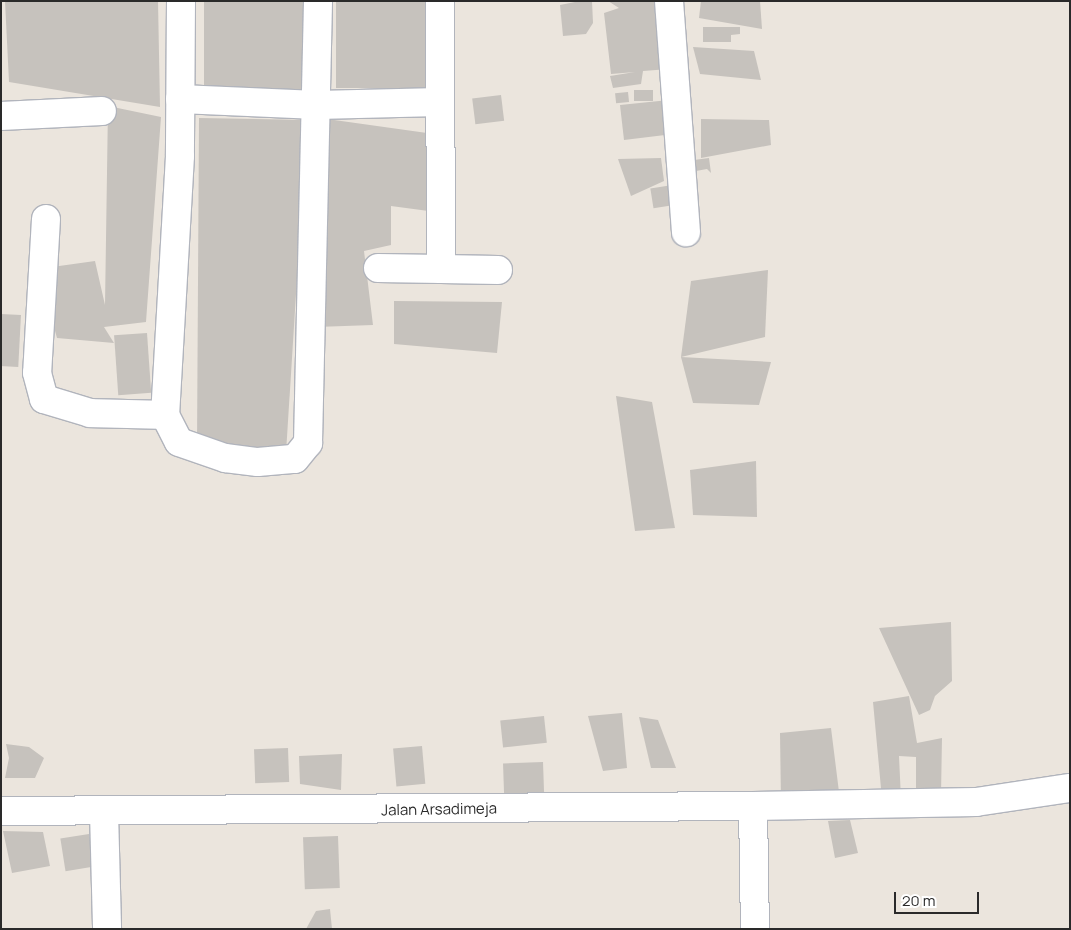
<!DOCTYPE html>
<html>
<head>
<meta charset="utf-8">
<style>
	body { margin:0 }
	#map { position:relative; width:1071px; height:930px; overflow:hidden; background:#ebe5dd; font-family:Manrope,sans-serif }
	div>[style] { position:absolute }
	[style*='--x'] { left:calc(var(--x)*1px); top:calc(var(--y)*1px); width:calc(var(--w)*1px); rotate:calc(var(--a)*1deg) }
	.building>* { inset:0; background:#c6c2bd; transform-origin:0 0 }
	.roads { filter:drop-shadow(1px 0 #b1b4bc) drop-shadow(-1px 0 #b1b4bc) drop-shadow(0 1px #b1b4bc) drop-shadow(0 -1px #b1b4bc) }
	.street>* { height:28px; margin:-14px; padding:0 14px; transform-origin:14px; border-radius:14px; background:#fff }
	span { translate:-50% -50%; white-space:nowrap; text-align:center; line-height:1.15; -webkit-text-stroke:4px #fff; paint-order:stroke }
	.street-label { font-size:15px; color:#2a2a2a }
	.frame { position:absolute; inset:0; border:2px solid #2a2a2a; pointer-events:none }
	.scale { position:absolute; left:894px; top:892px; width:85px; height:22px; box-sizing:border-box; border:2px solid #2a2a2a; border-top:0; padding-left:6px; font-size:15px; line-height:18px; white-space:nowrap; color:#2a2a2a; -webkit-text-stroke:4px #fff; paint-order:stroke }
</style>
</head>
<body>
<div id="map">
	<div class="building">
		<div style="clip-path:polygon(5px 1px,158px 1px,160px 107px,9px 82px)"></div>
		<div style="left:204px;top:1px;width:106px;height:93px"></div>
		<div style="left:336px;top:1px;width:93px;height:87px"></div>
		<div style="clip-path:polygon(580px 1px,592px 1px,593px 23px,586px 34px,563px 36px,560px 5px)"></div>
		<div style="clip-path:polygon(608px 1px,664px 1px,669px 69px,643px 71px,641px 84px,613px 88px,610px 76px,635px 72px,611px 74px,604px 13px,619px 8px)"></div>
		<div style="clip-path:polygon(701px 1px,760px 1px,762px 29px,699px 18px)"></div>
		<div style="clip-path:polygon(703px 27px,740px 27px,740px 34px,731px 35px,731px 42px,703px 42px)"></div>
		<div style="clip-path:polygon(693px 47px,754px 51px,761px 80px,700px 74px)"></div>
		<div style="left:653px;top:90px;width:11px;height:19px;rotate:90deg"></div>
		<div style="left:628px;top:92px;width:10px;height:13px;rotate:84deg"></div>
		<div style="left:501px;top:95px;width:26px;height:29px;rotate:83deg"></div>
		<div style="clip-path:polygon(669px 100px,671px 116px,665px 135px,624px 140px,620px 105px)"></div>
		<div style="clip-path:polygon(108px 106px,161px 117px,146px 322px,104px 327px,114px 343px,57px 338px,50px 313px,52px 267px,95px 261px,105px 305px)"></div>
		<div style="clip-path:polygon(199px 118px,307px 120px,286px 453px,197px 445px)"></div>
		<div style="clip-path:polygon(327px 119px,427px 133px,436px 212px,391px 206px,391px 245px,364px 251px,373px 325px,316px 327px)"></div>
		<div style="clip-path:polygon(701px 119px,769px 120px,771px 145px,701px 158px)"></div>
		<div style="clip-path:polygon(661px 158px,664px 181px,631px 196px,618px 159px)"></div>
		<div style="clip-path:polygon(709px 158px,711px 173px,707px 169px,696px 171px,694px 160px)"></div>
		<div style="left:679px;top:184px;width:20px;height:29px;rotate:81deg"></div>
		<div style="clip-path:polygon(768px 270px,765px 337px,681px 357px,691px 281px)"></div>
		<div style="clip-path:polygon(394px 301px,502px 302px,497px 353px,394px 344px)"></div>
		<div style="left:1px;top:314px;width:20px;height:52px;rotate:3deg"></div>
		<div style="left:147px;top:333px;width:60px;height:33px;rotate:86deg"></div>
		<div style="clip-path:polygon(681px 357px,771px 362px,759px 405px,693px 403px)"></div>
		<div style="clip-path:polygon(616px 396px,652px 402px,675px 528px,635px 531px)"></div>
		<div style="clip-path:polygon(756px 461px,757px 517px,693px 515px,690px 470px)"></div>
		<div style="clip-path:polygon(951px 622px,952px 681px,935px 696px,930px 710px,919px 715px,879px 628px)"></div>
		<div style="clip-path:polygon(909px 696px,917px 743px,942px 738px,941px 795px,916px 799px,916px 757px,899px 756px,901px 799px,882px 799px,873px 702px)"></div>
		<div style="clip-path:polygon(622px 713px,627px 768px,603px 771px,588px 716px)"></div>
		<div style="left:544px;top:716px;width:27px;height:44px;rotate:84deg"></div>
		<div style="clip-path:polygon(639px 717px,658px 720px,676px 768px,651px 768px)"></div>
		<div style="clip-path:polygon(831px 728px,840px 800px,781px 802px,780px 733px)"></div>
		<div style="clip-path:polygon(6px 744px,29px 747px,44px 758px,35px 778px,5px 778px,9px 758px)"></div>
		<div style="left:422px;top:746px;width:38px;height:29px;rotate:85deg"></div>
		<div style="left:288px;top:748px;width:34px;height:34px;rotate:88deg"></div>
		<div style="clip-path:polygon(342px 754px,341px 790px,300px 784px,299px 756px)"></div>
		<div style="left:543px;top:762px;width:33px;height:40px;rotate:88deg"></div>
		<div style="clip-path:polygon(850px 820px,858px 853px,835px 858px,828px 821px)"></div>
		<div style="clip-path:polygon(3px 831px,43px 832px,50px 866px,12px 873px)"></div>
		<div style="left:89px;top:834px;width:33px;height:29px;rotate:81deg"></div>
		<div style="left:338px;top:836px;width:52px;height:35px;rotate:88deg"></div>
		<div style="clip-path:polygon(330px 909px,332px 929px,306px 929px,316px 911px)"></div>
	</div>
	<div class="roads">
		<div class="street">
			<div style="--x:181;--y:1;--w:155;--a:90.4"></div>
			<div style="--x:180;--y:156;--w:259;--a:93.3"></div>
			<div style="--x:165;--y:415;--w:30;--a:63"></div>
			<div style="--x:179;--y:442;--w:49;--a:19.2"></div>
			<div style="--x:225;--y:458;--w:33;--a:7"></div>
			<div style="--x:258;--y:462;--w:37;--a:-5"></div>
			<div style="--x:295;--y:459;--w:21;--a:-51"></div>
			<div style="--x:308;--y:443;--w:442;--a:-88.7"></div>
			<div style="--x:440;--y:1;--w:268;--a:89.8"></div>
			<div style="--x:441;--y:269;--w:57;--a:1"></div>
			<div style="--x:669;--y:1;--w:232;--a:85.8"></div>
			<div style="--x:180;--y:99;--w:137;--a:2.5"></div>
			<div style="--x:317;--y:105;--w:123;--a:-1.4"></div>
			<div style="--x:1;--y:116;--w:101;--a:-2.8"></div>
			<div style="--x:46;--y:219;--w:154;--a:93.3"></div>
			<div style="--x:37;--y:373;--w:27;--a:75"></div>
			<div style="--x:44;--y:399;--w:48;--a:16.9"></div>
			<div style="--x:90;--y:413;--w:75;--a:1.5"></div>
			<div style="--x:378;--y:268;--w:63;--a:0.9"></div>
			<div style="--x:753;--y:806;--w:223;--a:-1"></div>
			<div style="--x:976;--y:802;--w:95;--a:-8.5"></div>
			<div style="--x:1;--y:811;--w:752;--a:-0.38"></div>
			<div style="--x:753;--y:806;--w:123;--a:89.1"></div>
			<div style="--x:104;--y:812;--w:117;--a:88.5"></div>
		</div>
	</div>
	<div class="street-label">
		<span style="left:439px;top:809px;rotate:-1deg">Jalan Arsadimeja</span>
	</div>
	<div class="frame"></div>
	<div class="scale">20 m</div>
</div>
</body>
</html>
